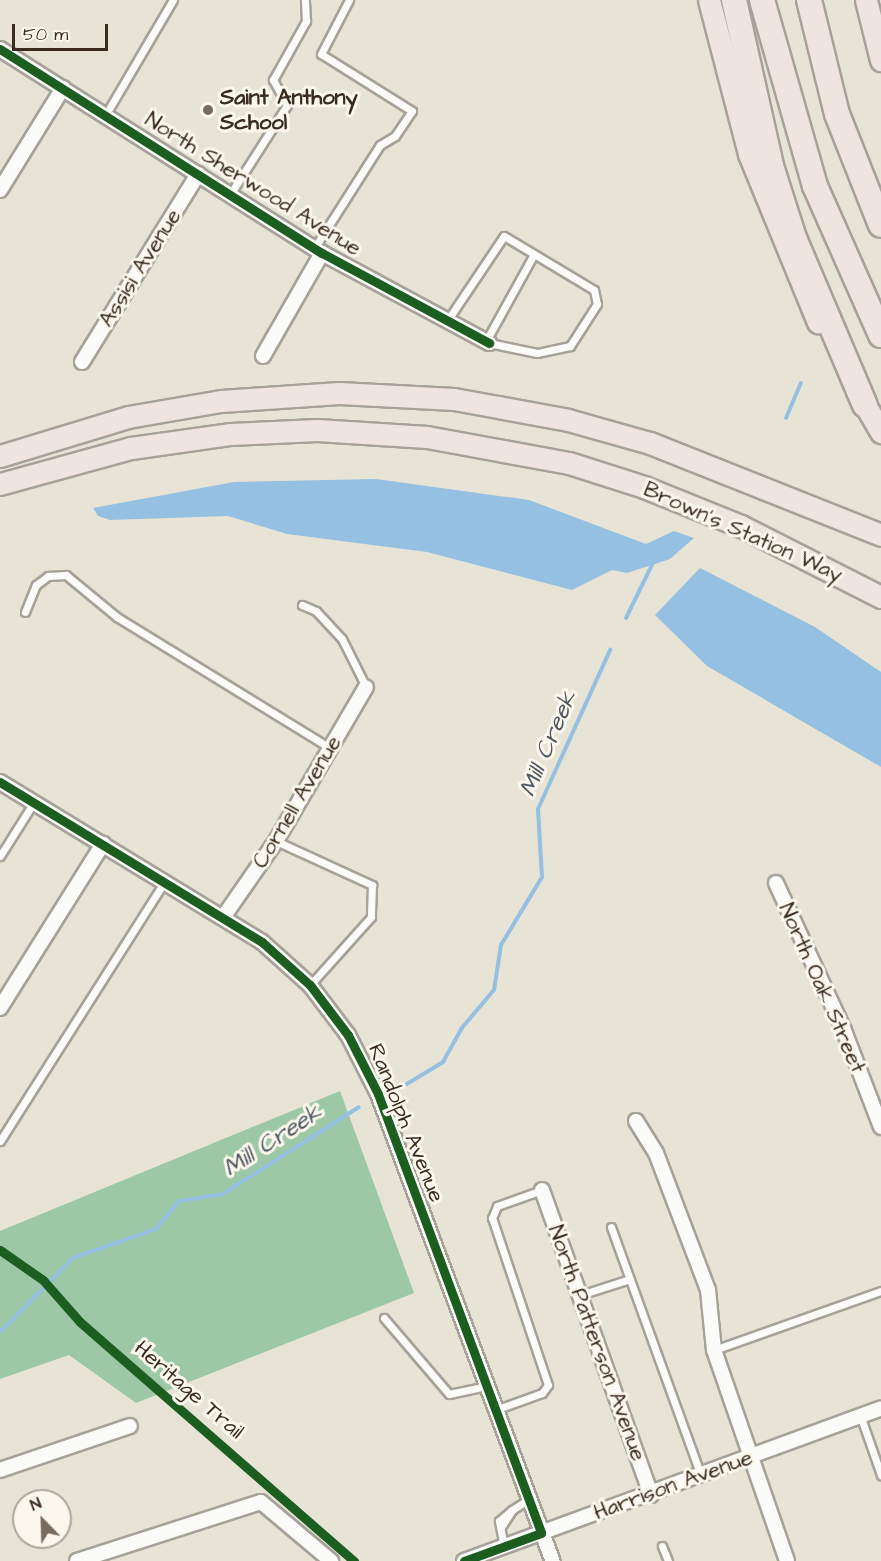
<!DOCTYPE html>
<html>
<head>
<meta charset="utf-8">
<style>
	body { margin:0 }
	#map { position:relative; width:881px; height:1561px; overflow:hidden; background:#e7e4d6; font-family:"Architects Daughter",sans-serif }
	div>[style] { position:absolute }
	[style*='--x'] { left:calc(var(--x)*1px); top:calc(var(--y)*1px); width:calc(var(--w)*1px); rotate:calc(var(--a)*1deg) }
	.forest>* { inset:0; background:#9dc8a6 }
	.water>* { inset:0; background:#96c0e1 }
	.stream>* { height:4px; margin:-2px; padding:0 2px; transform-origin:2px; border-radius:2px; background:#96c0e1 }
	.roads { filter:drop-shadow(2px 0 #a6a298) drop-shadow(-2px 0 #a6a298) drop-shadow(0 2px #a6a298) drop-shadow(0 -2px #a6a298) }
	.service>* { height:7px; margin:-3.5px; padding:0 3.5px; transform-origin:3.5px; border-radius:3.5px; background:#fbfbf9 }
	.minor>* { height:14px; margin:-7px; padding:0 7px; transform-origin:7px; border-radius:7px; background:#fbfbf9 }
	.primary>* { height:21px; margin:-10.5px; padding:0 10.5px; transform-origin:10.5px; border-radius:10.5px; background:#eee6de }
	.motorway>* { height:24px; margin:-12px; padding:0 12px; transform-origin:12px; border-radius:12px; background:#eee6de }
	.cycleway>* { height:9px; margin:-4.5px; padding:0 4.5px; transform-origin:4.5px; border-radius:4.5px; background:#1b5e20 }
	.dots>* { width:16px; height:16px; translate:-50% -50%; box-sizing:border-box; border:3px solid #fbf7ec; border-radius:50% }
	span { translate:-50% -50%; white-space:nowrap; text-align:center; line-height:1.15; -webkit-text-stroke:6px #fbf7ec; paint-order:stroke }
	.poi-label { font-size:22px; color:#3b2a1e; font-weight:700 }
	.left { translate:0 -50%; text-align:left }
	.street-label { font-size:22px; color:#3b2a1e }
	.water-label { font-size:24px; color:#4f5964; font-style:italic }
	.north { position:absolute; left:12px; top:1489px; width:60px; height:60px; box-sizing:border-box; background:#fbf7ec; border:2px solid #aea59a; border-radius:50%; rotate:337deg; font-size:16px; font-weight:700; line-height:24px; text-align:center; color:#3b2a1e }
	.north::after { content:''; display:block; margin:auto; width:21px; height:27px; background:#776b5e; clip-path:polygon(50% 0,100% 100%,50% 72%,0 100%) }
	.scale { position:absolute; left:12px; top:24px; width:96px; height:27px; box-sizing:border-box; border:3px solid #3b2a1e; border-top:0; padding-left:8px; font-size:18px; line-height:21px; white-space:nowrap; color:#3b2a1e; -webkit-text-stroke:4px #fbf7ec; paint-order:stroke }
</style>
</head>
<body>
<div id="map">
	<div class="forest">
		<div style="clip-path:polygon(340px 1091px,414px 1293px,136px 1403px,69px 1355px,0 1379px,0 1231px)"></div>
	</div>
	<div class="water">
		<div style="clip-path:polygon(376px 479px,529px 500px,646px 544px,674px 531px,694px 538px,670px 559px,627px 573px,612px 570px,572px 590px,427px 552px,287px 534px,228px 516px,110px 520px,98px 516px,93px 508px,234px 482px)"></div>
		<div style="clip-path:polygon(700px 568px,815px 627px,881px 672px,881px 767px,707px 666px,655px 615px)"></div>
	</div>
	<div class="stream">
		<div style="--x:786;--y:418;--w:38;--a:-67"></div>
		<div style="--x:626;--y:618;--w:61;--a:-63.9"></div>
		<div style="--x:397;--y:1090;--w:54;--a:-31.3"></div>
		<div style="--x:443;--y:1062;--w:38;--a:-61"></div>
		<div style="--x:461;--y:1029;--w:51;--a:-49.8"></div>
		<div style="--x:494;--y:990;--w:46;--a:-81.2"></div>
		<div style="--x:501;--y:945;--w:79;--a:-58.9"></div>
		<div style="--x:542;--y:877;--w:68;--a:-93.4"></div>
		<div style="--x:538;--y:809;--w:175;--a:-65.6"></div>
		<div style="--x:0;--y:1332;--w:104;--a:-45.4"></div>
		<div style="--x:73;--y:1258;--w:88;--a:-19.3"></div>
		<div style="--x:156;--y:1229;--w:36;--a:-51"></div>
		<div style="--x:179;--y:1201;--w:45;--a:-9"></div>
		<div style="--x:223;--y:1194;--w:161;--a:-32.6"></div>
	</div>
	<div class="roads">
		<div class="service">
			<div style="--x:106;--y:114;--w:132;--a:-59.6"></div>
			<div style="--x:231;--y:193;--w:104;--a:-57.5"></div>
			<div style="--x:287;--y:105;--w:29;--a:-119"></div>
			<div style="--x:273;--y:80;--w:68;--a:-60.8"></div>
			<div style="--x:306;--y:21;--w:21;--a:-93"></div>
			<div style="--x:315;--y:247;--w:121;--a:-57.5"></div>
			<div style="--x:380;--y:145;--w:17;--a:-31"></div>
			<div style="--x:395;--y:136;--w:30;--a:-56"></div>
			<div style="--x:412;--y:111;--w:107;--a:-147.9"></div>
			<div style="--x:321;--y:54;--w:61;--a:-62.6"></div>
			<div style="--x:447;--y:321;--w:102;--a:-56.2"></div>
			<div style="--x:504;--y:236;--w:105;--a:31"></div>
			<div style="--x:594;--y:290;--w:14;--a:78"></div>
			<div style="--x:597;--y:304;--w:50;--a:122.7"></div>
			<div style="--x:570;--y:346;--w:34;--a:168"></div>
			<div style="--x:537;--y:353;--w:49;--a:-168.2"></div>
			<div style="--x:486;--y:341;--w:99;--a:-61.1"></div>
			<div style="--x:302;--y:605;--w:15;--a:23"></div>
			<div style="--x:316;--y:611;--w:38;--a:47"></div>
			<div style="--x:342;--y:639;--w:54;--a:63.4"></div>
			<div style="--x:25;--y:612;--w:29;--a:-68"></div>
			<div style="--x:36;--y:585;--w:15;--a:-37"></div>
			<div style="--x:48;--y:576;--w:18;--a:-3"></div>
			<div style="--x:66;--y:575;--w:66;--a:39.5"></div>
			<div style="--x:117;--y:617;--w:250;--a:31.6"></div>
			<div style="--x:276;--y:841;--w:106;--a:24.6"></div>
			<div style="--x:372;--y:885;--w:32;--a:92"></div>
			<div style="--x:371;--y:917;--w:91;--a:131.9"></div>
			<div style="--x:0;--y:856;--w:64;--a:-57.8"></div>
			<div style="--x:0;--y:1141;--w:308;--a:-57.6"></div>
			<div style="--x:611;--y:1227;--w:264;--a:70.1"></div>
			<div style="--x:580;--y:1295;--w:52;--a:-17.7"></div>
			<div style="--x:384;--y:1318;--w:100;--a:49.5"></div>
			<div style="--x:449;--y:1394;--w:38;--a:-12"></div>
			<div style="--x:714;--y:1350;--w:177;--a:-19.5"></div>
			<div style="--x:495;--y:1410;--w:50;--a:-19.9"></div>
			<div style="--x:542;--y:1393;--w:10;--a:-53"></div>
			<div style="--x:548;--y:1385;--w:176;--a:-108.5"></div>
			<div style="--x:492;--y:1218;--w:13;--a:-67"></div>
			<div style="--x:497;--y:1206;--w:48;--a:-19.6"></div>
			<div style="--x:860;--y:1415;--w:64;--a:70.7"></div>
			<div style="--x:512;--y:1510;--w:20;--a:-33"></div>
			<div style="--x:501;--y:1527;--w:20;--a:-57"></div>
			<div style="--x:512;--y:1510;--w:17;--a:140"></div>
			<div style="--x:499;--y:1521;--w:26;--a:79"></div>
			<div style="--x:662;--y:1546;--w:16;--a:68"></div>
		</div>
		<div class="minor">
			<div style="--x:0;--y:49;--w:381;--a:32.4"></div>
			<div style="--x:322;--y:253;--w:190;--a:28.3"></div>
			<div style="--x:0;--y:190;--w:120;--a:-58.3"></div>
			<div style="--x:263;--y:356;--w:119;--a:-60.2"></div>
			<div style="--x:82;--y:362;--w:221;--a:-58.3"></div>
			<div style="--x:0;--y:782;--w:307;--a:31.4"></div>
			<div style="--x:262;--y:942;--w:64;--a:41.9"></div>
			<div style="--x:310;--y:985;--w:63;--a:52.8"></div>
			<div style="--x:348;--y:1035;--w:66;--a:63"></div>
			<div style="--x:378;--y:1094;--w:499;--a:69.5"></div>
			<div style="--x:776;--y:883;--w:160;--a:65.2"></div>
			<div style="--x:843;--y:1028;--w:106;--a:69"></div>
			<div style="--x:224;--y:916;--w:91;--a:-55.3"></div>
			<div style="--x:276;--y:841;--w:178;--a:-59.7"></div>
			<div style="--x:0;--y:1008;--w:194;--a:-57.9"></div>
			<div style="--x:636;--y:1121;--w:38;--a:58"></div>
			<div style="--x:656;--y:1153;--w:147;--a:69.2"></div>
			<div style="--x:708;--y:1290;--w:60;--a:84.3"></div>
			<div style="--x:714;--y:1350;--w:223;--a:70.9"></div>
			<div style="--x:542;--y:1190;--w:324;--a:70.3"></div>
			<div style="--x:0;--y:1470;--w:137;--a:-18.7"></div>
			<div style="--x:77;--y:1561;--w:193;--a:-17.8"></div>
			<div style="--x:261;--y:1502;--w:92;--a:40.1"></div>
			<div style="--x:464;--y:1561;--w:444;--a:-20.1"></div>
		</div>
		<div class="primary">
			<div style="--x:709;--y:0;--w:159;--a:75.4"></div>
			<div style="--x:749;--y:154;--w:182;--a:67.7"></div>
			<div style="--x:866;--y:0;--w:62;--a:76"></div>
			<div style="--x:857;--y:391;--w:48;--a:59.7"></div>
			<div style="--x:0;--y:456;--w:134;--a:-16.9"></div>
			<div style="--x:128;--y:417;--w:94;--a:-9.8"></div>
			<div style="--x:221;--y:401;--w:118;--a:-3.9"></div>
			<div style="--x:339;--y:393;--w:115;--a:3"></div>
			<div style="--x:454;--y:399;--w:116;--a:10.4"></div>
			<div style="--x:568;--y:420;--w:85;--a:15.7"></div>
			<div style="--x:650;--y:443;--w:249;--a:21.7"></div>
			<div style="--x:0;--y:484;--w:136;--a:-15.4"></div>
			<div style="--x:131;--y:448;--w:101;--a:-8"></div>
			<div style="--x:231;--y:434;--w:86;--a:-2.7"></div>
			<div style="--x:317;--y:430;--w:110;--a:3.6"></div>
			<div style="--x:427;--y:437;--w:144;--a:10.4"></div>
			<div style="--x:569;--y:463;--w:79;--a:17.7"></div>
			<div style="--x:644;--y:487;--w:105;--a:21.9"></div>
			<div style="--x:741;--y:526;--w:157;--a:26.9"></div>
		</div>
		<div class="motorway">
			<div style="--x:734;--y:0;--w:170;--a:77.4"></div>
			<div style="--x:771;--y:166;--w:76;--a:72.3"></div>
			<div style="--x:794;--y:238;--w:181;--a:67"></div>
			<div style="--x:762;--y:0;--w:193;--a:74.1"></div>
			<div style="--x:815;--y:186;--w:163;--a:66.1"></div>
			<div style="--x:809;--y:0;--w:117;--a:76.2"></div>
			<div style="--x:837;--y:114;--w:119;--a:68.4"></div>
		</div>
	</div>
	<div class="cycleway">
		<div style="--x:0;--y:49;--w:381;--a:32.4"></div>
		<div style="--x:322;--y:253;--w:190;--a:28.3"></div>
		<div style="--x:0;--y:782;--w:307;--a:31.4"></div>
		<div style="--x:262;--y:942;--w:64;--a:41.9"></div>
		<div style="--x:310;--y:985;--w:63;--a:52.8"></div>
		<div style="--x:348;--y:1035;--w:66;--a:63"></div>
		<div style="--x:378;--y:1094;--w:468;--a:69.6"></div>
		<div style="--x:541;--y:1533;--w:82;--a:160"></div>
		<div style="--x:0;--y:1250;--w:52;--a:34.9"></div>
		<div style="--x:43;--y:1280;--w:56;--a:48.6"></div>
		<div style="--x:80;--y:1322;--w:364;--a:41.1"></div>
	</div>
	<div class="dots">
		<div style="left:208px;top:110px;background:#776b5e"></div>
	</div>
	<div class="poi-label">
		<span class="left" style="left:220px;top:110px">Saint Anthony<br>School</span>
	</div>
	<div class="street-label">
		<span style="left:253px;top:184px;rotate:32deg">North Sherwood Avenue</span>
		<span style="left:140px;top:268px;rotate:-58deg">Assisi Avenue</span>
		<span style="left:743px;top:532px;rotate:24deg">Brown's Station Way</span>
		<span style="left:297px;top:802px;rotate:-59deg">Cornell Avenue</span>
		<span style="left:822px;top:988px;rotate:66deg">North Oak Street</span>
		<span style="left:406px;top:1123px;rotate:68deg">Randolph Avenue</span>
		<span style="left:597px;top:1343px;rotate:70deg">North Patterson Avenue</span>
		<span style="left:189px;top:1390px;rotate:41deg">Heritage Trail</span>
		<span style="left:673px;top:1485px;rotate:-20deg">Harrison Avenue</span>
	</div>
	<div class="water-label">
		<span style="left:549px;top:744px;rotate:-67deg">Mill Creek</span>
		<span style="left:273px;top:1141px;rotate:-33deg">Mill Creek</span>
	</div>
	<div class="north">N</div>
	<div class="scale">50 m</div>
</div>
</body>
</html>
